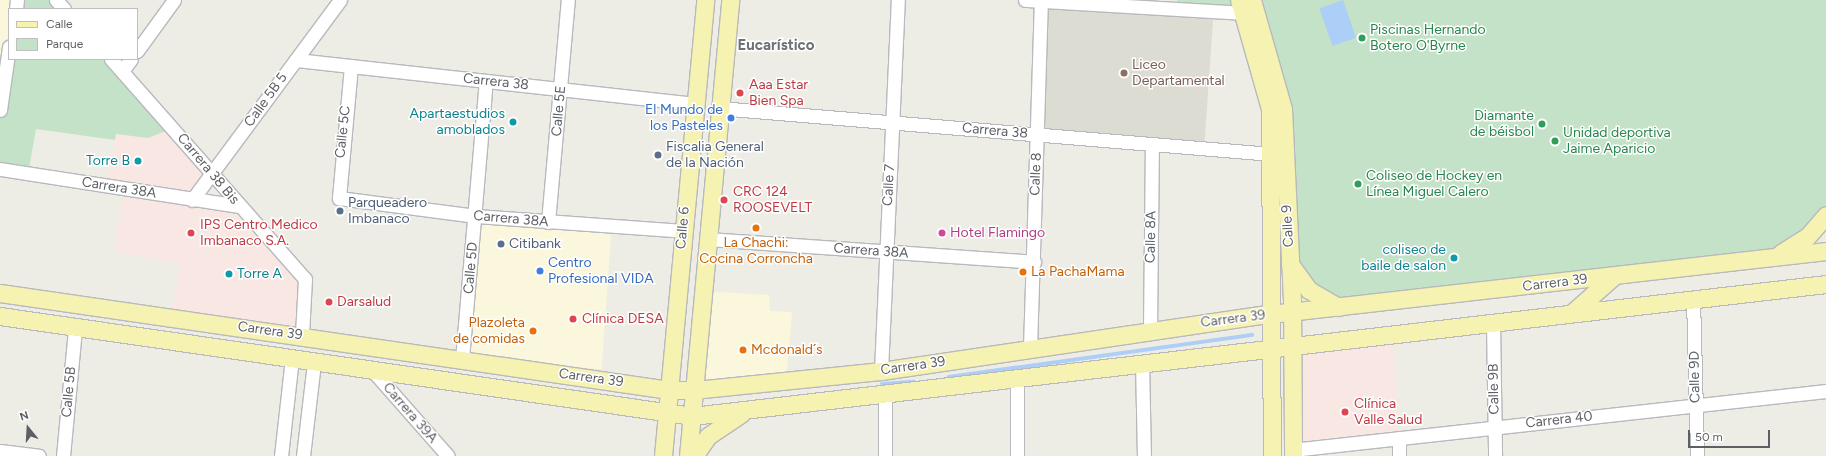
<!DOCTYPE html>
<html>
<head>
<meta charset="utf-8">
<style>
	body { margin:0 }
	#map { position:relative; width:1826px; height:456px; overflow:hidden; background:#eeede5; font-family:Figtree,sans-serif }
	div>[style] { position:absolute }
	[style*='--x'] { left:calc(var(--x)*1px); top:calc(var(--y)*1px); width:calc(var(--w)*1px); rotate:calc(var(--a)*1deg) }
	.commercial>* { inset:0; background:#faf7dd; transform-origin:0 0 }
	.education>* { inset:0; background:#dddcd3; transform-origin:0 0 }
	.medical>* { inset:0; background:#f9e7e3 }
	.green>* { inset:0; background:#c4e2c7 }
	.water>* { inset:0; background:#adcef6; transform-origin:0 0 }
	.stream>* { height:3.5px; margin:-1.75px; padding:0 1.75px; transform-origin:1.75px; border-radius:1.75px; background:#adcef6 }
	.roads { filter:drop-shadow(1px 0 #b7b9bd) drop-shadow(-1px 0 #b7b9bd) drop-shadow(0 1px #b7b9bd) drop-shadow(0 -1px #b7b9bd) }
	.minor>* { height:13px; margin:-6.5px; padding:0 6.5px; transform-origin:6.5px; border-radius:6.5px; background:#fff }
	.major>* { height:17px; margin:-8.5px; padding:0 8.5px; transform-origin:8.5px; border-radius:8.5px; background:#f6f2b1 }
	.dots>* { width:11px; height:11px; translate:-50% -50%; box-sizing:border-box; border:2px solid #fff; border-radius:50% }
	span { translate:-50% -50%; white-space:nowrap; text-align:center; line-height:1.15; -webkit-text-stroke:3px #fff; paint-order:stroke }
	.leisure-label { font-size:14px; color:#27864d }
	.left { translate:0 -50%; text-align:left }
	.right { translate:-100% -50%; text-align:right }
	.education-label { font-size:14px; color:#785e54 }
	.street-label { font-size:14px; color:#5d5f64 }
	.health-label { font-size:14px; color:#be3a42 }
	.shop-label { font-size:14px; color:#366cbe }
	.culture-label { font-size:14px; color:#0d838f }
	.service-label { font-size:14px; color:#4e5e75 }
	.hotel-label { font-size:14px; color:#b23c85 }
	.food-label { font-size:14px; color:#c56008 }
	.neighbourhood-label { font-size:15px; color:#6e7176; font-weight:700 }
	.legend { position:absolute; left:8px; top:8px; width:130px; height:52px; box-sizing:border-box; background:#fff; border:1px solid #bebfc1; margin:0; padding:5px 7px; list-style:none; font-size:12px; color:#5d5f64 }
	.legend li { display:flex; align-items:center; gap:8px; height:20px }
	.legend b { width:20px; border:1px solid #bebfc1 }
	.north { position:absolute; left:8px; top:408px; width:40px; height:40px; -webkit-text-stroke:3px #fff; paint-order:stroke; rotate:342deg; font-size:11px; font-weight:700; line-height:16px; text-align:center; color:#5d5f64 }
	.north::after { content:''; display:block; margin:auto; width:14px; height:18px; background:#5d5f64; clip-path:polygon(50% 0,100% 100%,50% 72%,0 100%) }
	.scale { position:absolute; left:1688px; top:430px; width:82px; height:18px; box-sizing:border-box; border:2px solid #5d5f64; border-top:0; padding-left:5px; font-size:12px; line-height:14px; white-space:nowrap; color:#5d5f64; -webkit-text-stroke:3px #fff; paint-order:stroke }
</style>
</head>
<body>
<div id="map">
	<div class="commercial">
		<div style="clip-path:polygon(0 0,17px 0,16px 9px,9px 9px,9px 47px,0 110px)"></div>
		<div style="left:476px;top:216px;width:136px;height:144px;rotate:4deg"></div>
		<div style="clip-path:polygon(703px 291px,769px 295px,770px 311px,792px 312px,786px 381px,694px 390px)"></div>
	</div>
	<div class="education">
		<div style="left:1041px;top:1px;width:173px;height:134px;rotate:4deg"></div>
	</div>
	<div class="medical">
		<div style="clip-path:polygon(173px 128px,212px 175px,192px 199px,239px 206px,305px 279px,302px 335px,170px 317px,181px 264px,114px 251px,124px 190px,106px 186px,116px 134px,148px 138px)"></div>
		<div style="clip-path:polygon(1393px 333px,1399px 438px,1292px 450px,1292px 344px)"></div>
	</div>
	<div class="green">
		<div style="clip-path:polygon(17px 0,56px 0,64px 9px,16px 9px)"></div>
		<div style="clip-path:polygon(1177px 0,1239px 0,1243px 13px,1177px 10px)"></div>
		<div style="clip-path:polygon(1252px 0,1826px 0,1826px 215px,1791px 249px,1339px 307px,1297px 277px)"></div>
		<div style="clip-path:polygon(9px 59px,111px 59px,173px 128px,148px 138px,116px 134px,115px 140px,36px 129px,28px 174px,0 169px,0 110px)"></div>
	</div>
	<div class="water">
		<div style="left:1343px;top:0;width:40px;height:25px;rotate:71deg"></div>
	</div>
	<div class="stream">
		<div style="--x:949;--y:377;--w:306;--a:-7.9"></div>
		<div style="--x:882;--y:384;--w:32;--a:-4"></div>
	</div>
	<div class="roads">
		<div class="minor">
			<div style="--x:56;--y:0;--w:12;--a:48"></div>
			<div style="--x:1025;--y:0;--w:218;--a:3.4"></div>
			<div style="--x:16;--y:9;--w:9;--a:-84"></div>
			<div style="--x:137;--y:51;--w:63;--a:-54"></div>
			<div style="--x:111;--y:59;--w:293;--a:48.6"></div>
			<div style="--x:305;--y:279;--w:56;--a:93.1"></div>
			<div style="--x:296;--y:60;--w:402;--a:6.3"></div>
			<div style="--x:351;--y:66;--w:133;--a:95.2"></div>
			<div style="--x:339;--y:198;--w:138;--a:7.5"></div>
			<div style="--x:476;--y:216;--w:208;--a:4.1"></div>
			<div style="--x:122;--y:71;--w:15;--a:-53"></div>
			<div style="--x:719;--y:108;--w:554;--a:4.76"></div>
			<div style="--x:0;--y:110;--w:64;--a:-81.9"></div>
			<div style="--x:0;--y:169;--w:242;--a:8.8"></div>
			<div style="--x:192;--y:200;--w:249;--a:-53.5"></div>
			<div style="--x:548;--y:222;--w:223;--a:-84.9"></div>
			<div style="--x:707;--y:239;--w:328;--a:4"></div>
			<div style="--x:1693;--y:298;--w:158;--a:88.5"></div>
			<div style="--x:1493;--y:322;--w:134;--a:89.1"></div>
			<div style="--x:1150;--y:329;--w:185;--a:-89.4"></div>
			<div style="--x:1030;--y:348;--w:348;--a:-88.2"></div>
			<div style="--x:462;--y:359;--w:279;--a:-85.1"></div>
			<div style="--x:1142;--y:362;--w:94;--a:88.8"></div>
			<div style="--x:373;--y:371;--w:113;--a:48.6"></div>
			<div style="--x:881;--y:371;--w:371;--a:-87.4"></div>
			<div style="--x:885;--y:396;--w:60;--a:90"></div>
			<div style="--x:1399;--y:438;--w:18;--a:90"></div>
			<div style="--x:1292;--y:450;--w:537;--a:-6.3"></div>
			<div style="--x:0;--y:451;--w:39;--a:7"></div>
			<div style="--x:63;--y:456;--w:129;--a:-84.6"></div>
			<div style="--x:281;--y:456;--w:99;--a:-83.6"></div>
			<div style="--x:303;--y:456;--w:95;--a:-83.3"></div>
			<div style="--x:1017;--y:456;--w:77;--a:-90"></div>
		</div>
		<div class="major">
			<div style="--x:1239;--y:0;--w:113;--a:74.1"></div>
			<div style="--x:1270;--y:109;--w:347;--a:89.7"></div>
			<div style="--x:1252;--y:0;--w:113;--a:74.1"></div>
			<div style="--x:1283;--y:109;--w:190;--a:87.3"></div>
			<div style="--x:1292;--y:299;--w:157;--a:89.6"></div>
			<div style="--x:1781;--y:253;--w:31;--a:-32"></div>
			<div style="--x:1807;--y:237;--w:29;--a:-49"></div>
			<div style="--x:1290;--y:264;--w:32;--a:54"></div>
			<div style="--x:1309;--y:290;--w:34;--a:30"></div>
			<div style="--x:0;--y:293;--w:676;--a:8.25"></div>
			<div style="--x:669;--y:390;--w:25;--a:0"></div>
			<div style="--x:694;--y:390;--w:188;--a:-5.8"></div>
			<div style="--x:881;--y:371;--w:385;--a:-8.4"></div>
			<div style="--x:1262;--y:315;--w:568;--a:-6.47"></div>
			<div style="--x:1572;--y:313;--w:56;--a:-41.4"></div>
			<div style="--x:0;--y:316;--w:699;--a:8.22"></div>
			<div style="--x:692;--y:416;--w:1142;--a:-6.64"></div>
			<div style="--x:663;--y:456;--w:458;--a:-84.7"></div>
			<div style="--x:688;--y:456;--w:458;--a:-84.7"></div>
			<div style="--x:694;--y:456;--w:24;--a:-55"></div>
			<div style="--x:708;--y:436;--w:40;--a:-34"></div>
		</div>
	</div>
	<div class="dots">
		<div style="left:1362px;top:38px;background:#2e9e5b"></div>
		<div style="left:1124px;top:73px;background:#8d6e63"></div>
		<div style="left:740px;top:93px;background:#e0444e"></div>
		<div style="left:731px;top:118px;background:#3f7fe0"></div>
		<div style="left:513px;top:122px;background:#0f9aa8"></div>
		<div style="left:1542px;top:124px;background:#2e9e5b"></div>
		<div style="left:1555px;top:141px;background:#2e9e5b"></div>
		<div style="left:658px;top:155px;background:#5c6f8a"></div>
		<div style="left:138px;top:161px;background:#0f9aa8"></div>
		<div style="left:1358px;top:184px;background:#2e9e5b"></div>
		<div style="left:724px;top:200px;background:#e0444e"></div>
		<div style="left:340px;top:211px;background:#5c6f8a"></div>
		<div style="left:756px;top:228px;background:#e8710a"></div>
		<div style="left:191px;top:233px;background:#e0444e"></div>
		<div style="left:942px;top:233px;background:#d1479c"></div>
		<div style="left:501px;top:244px;background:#5c6f8a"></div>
		<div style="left:1454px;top:258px;background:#0f9aa8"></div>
		<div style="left:540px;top:271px;background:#3f7fe0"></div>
		<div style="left:1023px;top:272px;background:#e8710a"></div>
		<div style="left:229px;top:274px;background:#0f9aa8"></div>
		<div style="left:329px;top:302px;background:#e0444e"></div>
		<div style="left:573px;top:319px;background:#e0444e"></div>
		<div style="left:533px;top:331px;background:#e8710a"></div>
		<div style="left:743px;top:350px;background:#e8710a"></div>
		<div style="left:1345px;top:412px;background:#e0444e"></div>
	</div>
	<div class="leisure-label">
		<span class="left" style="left:1370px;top:38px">Piscinas Hernando<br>Botero O'Byrne</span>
		<span class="right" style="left:1534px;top:124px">Diamante<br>de béisbol</span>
		<span class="left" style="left:1563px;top:141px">Unidad deportiva<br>Jaime Aparicio</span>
		<span class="left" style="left:1366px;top:184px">Coliseo de Hockey en<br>Línea Miguel Calero</span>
	</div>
	<div class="education-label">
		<span class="left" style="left:1132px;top:73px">Liceo<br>Departamental</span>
	</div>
	<div class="street-label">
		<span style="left:496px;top:82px;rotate:6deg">Carrera 38</span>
		<span style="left:266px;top:100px;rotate:-54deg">Calle 5B 5</span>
		<span style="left:559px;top:111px;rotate:-85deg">Calle 5E</span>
		<span style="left:995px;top:131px;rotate:5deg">Carrera 38</span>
		<span style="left:343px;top:132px;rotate:-84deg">Calle 5C</span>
		<span style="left:208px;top:169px;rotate:50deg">Carrera 38 Bis</span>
		<span style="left:1036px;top:174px;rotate:-88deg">Calle 8</span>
		<span style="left:889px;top:185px;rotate:-87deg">Calle 7</span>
		<span style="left:119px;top:188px;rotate:9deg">Carrera 38A</span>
		<span style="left:511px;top:219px;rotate:5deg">Carrera 38A</span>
		<span style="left:1288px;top:226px;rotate:-93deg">Calle 9</span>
		<span style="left:683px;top:228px;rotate:-85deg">Calle 6</span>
		<span style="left:1151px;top:237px;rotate:-89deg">Calle 8A</span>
		<span style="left:871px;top:251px;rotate:4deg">Carrera 38A</span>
		<span style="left:471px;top:268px;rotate:-85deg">Calle 5D</span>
		<span style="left:1555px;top:283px;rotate:-7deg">Carrera 39</span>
		<span style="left:1233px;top:319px;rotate:-7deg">Carrera 39</span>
		<span style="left:270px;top:331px;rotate:8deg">Carrera 39</span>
		<span style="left:913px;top:366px;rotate:-8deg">Carrera 39</span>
		<span style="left:1695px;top:377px;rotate:-91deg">Calle 9D</span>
		<span style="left:591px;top:378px;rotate:8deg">Carrera 39</span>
		<span style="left:1494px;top:389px;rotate:-91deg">Calle 9B</span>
		<span style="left:69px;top:392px;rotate:-85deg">Calle 5B</span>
		<span style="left:410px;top:413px;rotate:49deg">Carrera 39A</span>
		<span style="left:1559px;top:420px;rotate:-6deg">Carrera 40</span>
	</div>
	<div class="health-label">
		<span class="left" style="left:749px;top:93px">Aaa Estar<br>Bien Spa</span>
		<span class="left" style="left:733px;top:200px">CRC 124<br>ROOSEVELT</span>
		<span class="left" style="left:200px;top:233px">IPS Centro Medico<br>Imbanaco S.A.</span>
		<span class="left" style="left:337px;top:302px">Darsalud</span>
		<span class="left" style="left:582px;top:319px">Clínica DESA</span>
		<span class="left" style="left:1354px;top:412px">Clínica<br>Valle Salud</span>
	</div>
	<div class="shop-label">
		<span class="right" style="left:723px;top:118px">El Mundo de<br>los Pasteles</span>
		<span class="left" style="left:548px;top:271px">Centro<br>Profesional VIDA</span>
	</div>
	<div class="culture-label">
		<span class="right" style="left:505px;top:122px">Apartaestudios<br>amoblados</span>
		<span class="right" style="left:130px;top:161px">Torre B</span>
		<span class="right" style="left:1446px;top:258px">coliseo de<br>baile de salon</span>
		<span class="left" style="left:237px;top:274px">Torre A</span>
	</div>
	<div class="service-label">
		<span class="left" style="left:666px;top:155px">Fiscalia General<br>de la Nación</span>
		<span class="left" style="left:348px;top:211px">Parqueadero<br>Imbanaco</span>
		<span class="left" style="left:509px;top:244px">Citibank</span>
	</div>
	<div class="hotel-label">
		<span class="left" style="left:950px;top:233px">Hotel Flamingo</span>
	</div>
	<div class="food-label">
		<span style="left:756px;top:251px">La Chachi:<br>Cocina Corroncha</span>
		<span class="left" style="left:1031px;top:272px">La PachaMama</span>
		<span class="right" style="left:525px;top:331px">Plazoleta<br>de comidas</span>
		<span class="left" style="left:751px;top:350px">Mcdonald´s</span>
	</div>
	<div class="neighbourhood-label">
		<span style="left:776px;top:46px">Eucarístico</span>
	</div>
	<ul class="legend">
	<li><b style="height:5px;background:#f6f2b1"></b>Calle</li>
	<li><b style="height:11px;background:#c4e2c7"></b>Parque</li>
	</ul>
	<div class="north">N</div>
	<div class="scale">50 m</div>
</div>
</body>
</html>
